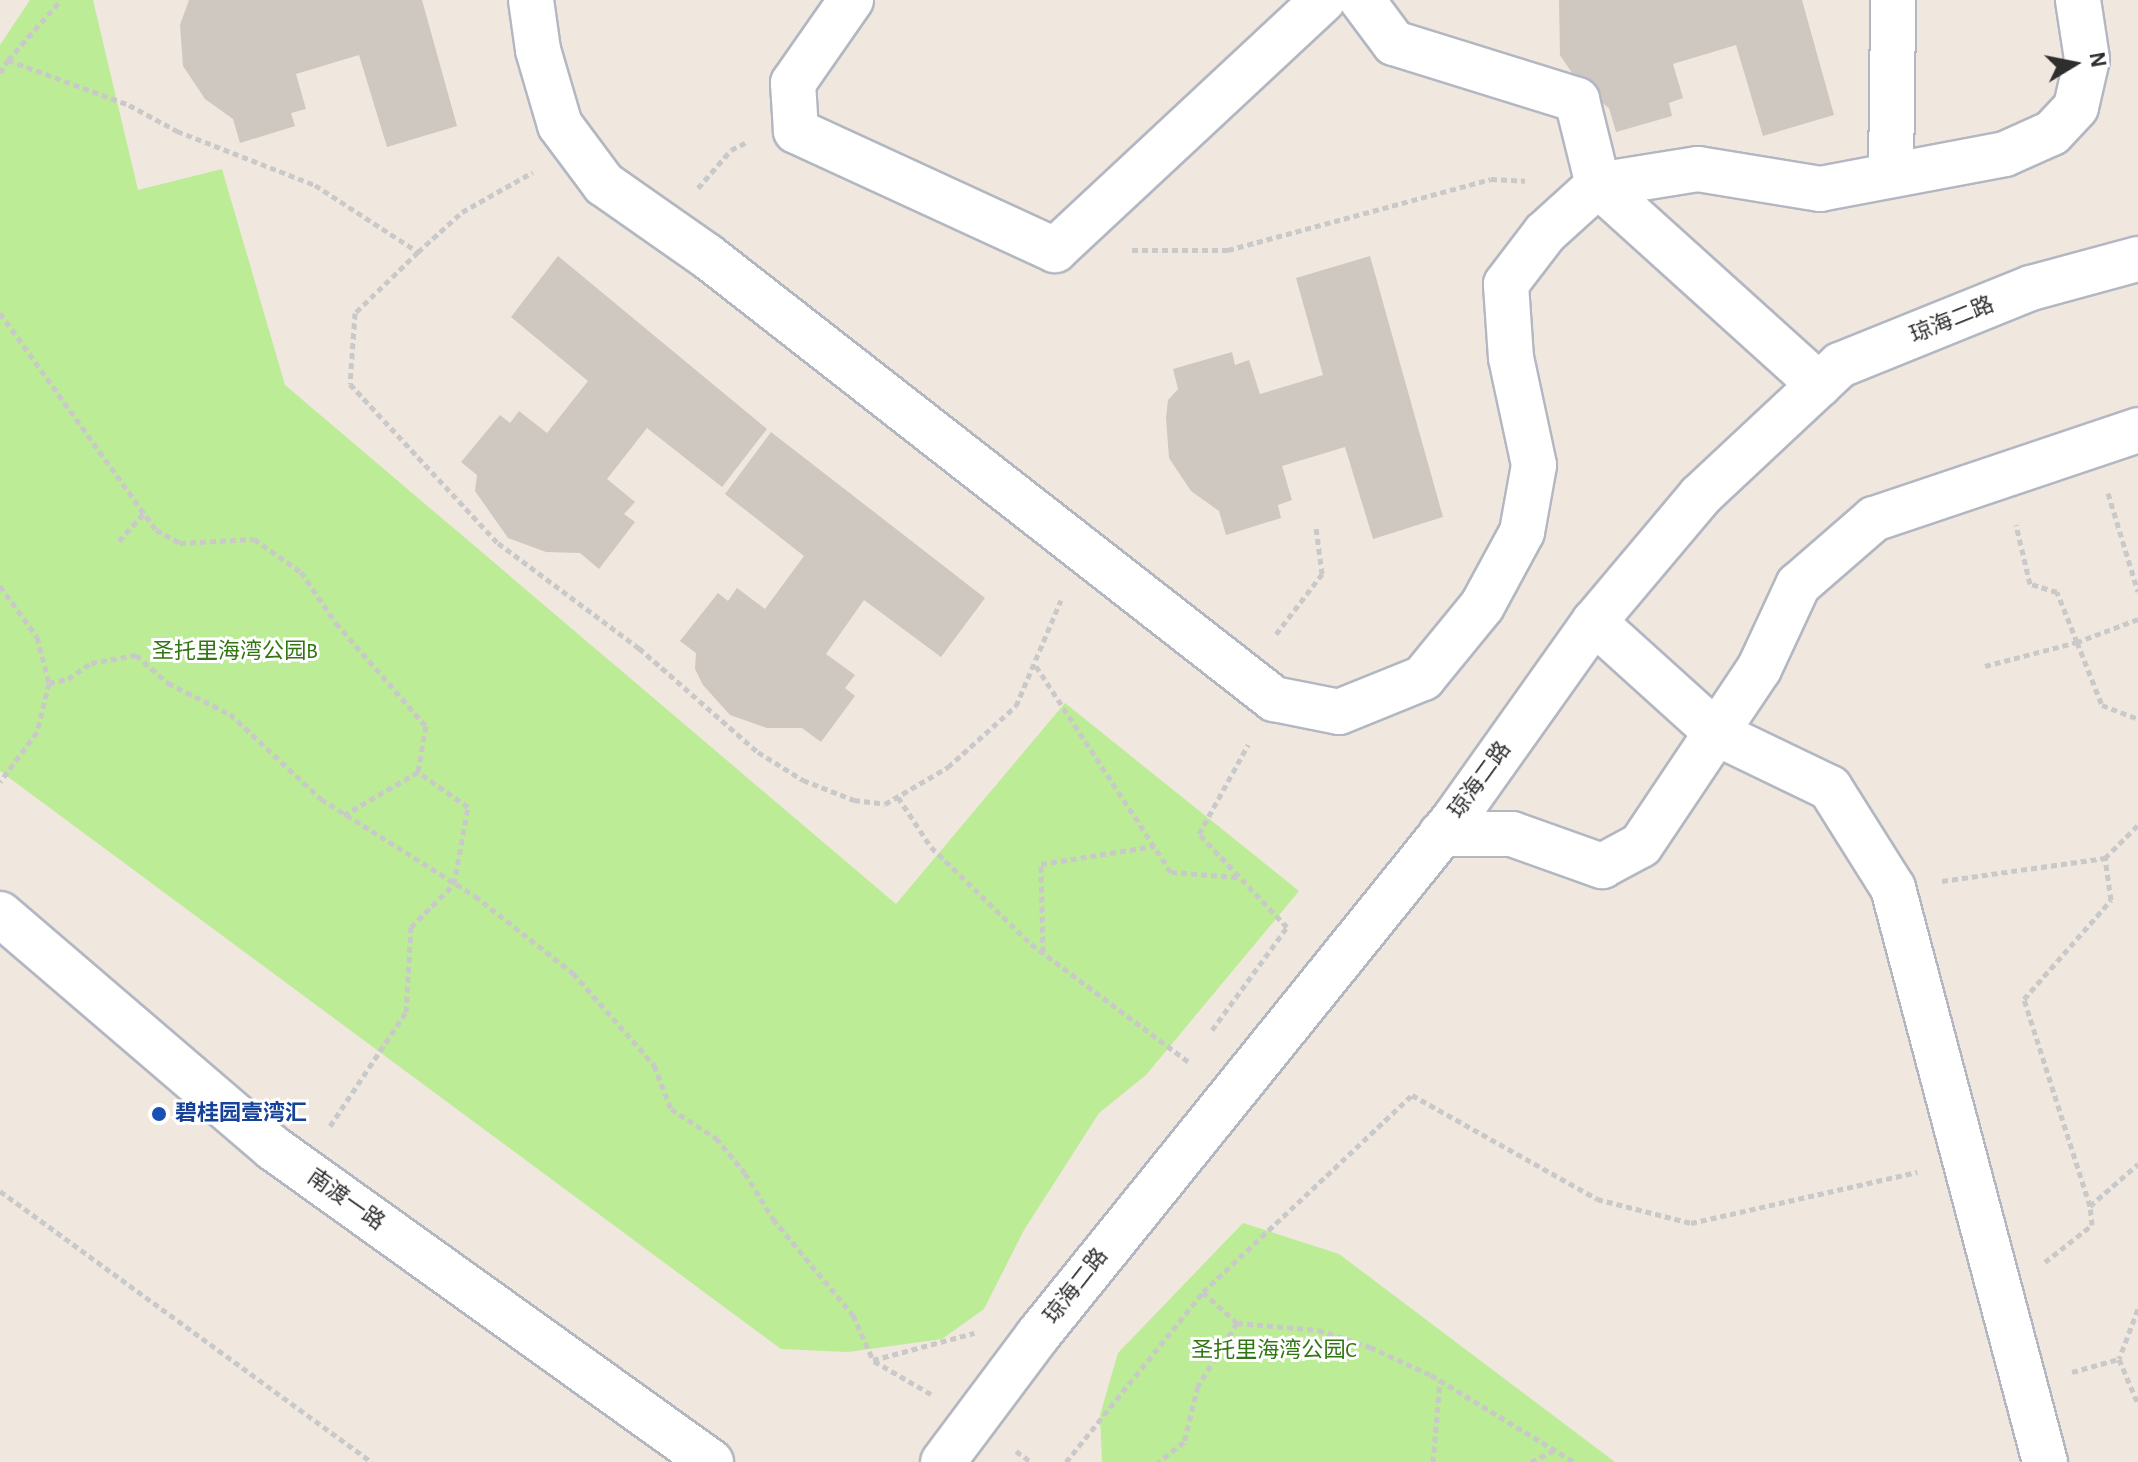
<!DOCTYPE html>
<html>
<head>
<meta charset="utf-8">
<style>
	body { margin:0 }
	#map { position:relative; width:2138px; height:1462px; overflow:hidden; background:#f0e7df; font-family:"Alegreya Sans","Noto Sans SC",sans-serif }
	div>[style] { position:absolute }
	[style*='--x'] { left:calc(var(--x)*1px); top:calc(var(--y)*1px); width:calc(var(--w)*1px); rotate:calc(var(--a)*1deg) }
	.green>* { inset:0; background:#bcec96 }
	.building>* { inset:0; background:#cfc8c0 }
	.path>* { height:5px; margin-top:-2.5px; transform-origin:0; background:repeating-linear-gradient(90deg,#c9c9c9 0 6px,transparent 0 10px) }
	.roads { filter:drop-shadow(2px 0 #b3b7c2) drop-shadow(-2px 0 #b3b7c2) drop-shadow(0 2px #b3b7c2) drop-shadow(0 -2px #b3b7c2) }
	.minor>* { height:44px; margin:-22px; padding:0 22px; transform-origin:22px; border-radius:22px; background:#fff }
	.dots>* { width:22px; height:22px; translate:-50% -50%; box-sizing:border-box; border:4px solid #fff; border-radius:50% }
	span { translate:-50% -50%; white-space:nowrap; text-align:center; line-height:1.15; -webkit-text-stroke:6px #fff; paint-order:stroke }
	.street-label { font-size:22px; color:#2e2e2e }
	.park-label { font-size:22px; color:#317613 }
	.transit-label { font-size:22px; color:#164399; font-weight:700 }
	.left { translate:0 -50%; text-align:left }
	.north { position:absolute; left:2034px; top:24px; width:80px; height:80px; -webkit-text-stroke:6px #fff; paint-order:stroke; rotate:80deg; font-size:22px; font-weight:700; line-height:32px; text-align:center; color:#2e2e2e }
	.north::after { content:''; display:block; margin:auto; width:28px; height:36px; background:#2e2e2e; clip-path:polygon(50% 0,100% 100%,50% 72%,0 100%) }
</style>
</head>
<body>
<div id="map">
	<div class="green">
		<div style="clip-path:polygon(30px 0,93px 0,138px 190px,222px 169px,285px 385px,896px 904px,1065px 703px,1299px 891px,1146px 1075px,1099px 1113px,1024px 1230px,984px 1309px,942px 1339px,848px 1352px,781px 1349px,0 771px,0 45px)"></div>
		<div style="clip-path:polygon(1243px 1223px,1339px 1254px,1615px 1462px,1102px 1462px,1100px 1415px,1118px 1353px)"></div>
	</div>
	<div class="building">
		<div style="clip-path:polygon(189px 0,422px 0,457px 126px,387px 147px,359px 55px,296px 74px,306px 109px,291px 113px,295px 126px,240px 143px,233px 119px,205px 99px,183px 66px,180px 25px)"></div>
		<div style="clip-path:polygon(1559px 0,1802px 0,1834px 115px,1763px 136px,1736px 45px,1673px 64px,1683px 98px,1669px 103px,1672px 116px,1616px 132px,1609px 108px,1582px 88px,1560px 55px)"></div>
		<div style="clip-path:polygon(558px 256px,767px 429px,722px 487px,647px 428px,607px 479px,635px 502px,624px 514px,635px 522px,599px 569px,580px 553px,546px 552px,508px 538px,475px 491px,477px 475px,461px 462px,500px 415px,510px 423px,519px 411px,547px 433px,588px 381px,511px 317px)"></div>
		<div style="clip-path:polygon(1370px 256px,1443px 517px,1373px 539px,1345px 447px,1282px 466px,1292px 500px,1278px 505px,1281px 518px,1226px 535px,1219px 511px,1191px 491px,1169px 458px,1166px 418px,1168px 400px,1178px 389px,1173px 369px,1232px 352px,1235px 365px,1249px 360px,1260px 394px,1323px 375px,1296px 278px)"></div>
		<div style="clip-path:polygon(771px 432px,985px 598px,941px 657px,864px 600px,826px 654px,855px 675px,845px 688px,855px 696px,821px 742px,802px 728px,767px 728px,730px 715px,703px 685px,695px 669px,696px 653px,680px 641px,718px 593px,728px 601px,737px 588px,765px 609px,804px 556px,725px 494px)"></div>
	</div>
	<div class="path">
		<div style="--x:8;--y:60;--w:80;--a:-48.5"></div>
		<div style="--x:0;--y:73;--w:15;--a:-58"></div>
		<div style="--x:8;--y:60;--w:129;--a:20.4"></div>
		<div style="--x:129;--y:105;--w:55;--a:28.4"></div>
		<div style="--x:177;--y:131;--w:148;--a:21.4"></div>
		<div style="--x:315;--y:185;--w:123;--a:33"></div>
		<div style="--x:418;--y:252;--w:59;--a:-42.3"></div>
		<div style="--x:462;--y:212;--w:81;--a:-29.4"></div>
		<div style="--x:698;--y:188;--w:50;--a:-49"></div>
		<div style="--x:731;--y:150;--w:16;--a:-27"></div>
		<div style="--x:1132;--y:250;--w:96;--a:0"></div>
		<div style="--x:1228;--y:250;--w:272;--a:-15.1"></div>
		<div style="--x:1491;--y:179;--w:34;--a:3"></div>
		<div style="--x:418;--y:252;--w:88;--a:135.9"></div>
		<div style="--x:355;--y:313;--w:71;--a:94"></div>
		<div style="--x:350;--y:384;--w:217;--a:47.1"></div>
		<div style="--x:498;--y:543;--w:176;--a:36.7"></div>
		<div style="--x:639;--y:648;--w:158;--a:41.2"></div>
		<div style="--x:758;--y:752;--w:53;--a:31.9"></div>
		<div style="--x:803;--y:780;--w:55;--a:21.4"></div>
		<div style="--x:854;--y:800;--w:31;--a:7"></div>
		<div style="--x:885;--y:804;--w:73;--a:-30.4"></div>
		<div style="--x:948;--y:767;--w:91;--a:-41.9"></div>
		<div style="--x:1016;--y:706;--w:115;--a:-67"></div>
		<div style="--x:0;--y:313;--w:267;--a:54.3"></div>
		<div style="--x:156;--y:530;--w:27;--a:28"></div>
		<div style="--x:180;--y:543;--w:74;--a:-3.1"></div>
		<div style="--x:254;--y:539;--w:57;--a:35.1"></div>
		<div style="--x:301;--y:572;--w:62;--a:55.5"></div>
		<div style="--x:336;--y:623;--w:137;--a:48.9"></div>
		<div style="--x:426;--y:726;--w:47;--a:99.9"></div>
		<div style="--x:2108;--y:493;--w:103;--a:73.1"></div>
		<div style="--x:119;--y:541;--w:38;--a:-48"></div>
		<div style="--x:0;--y:586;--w:63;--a:54"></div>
		<div style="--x:37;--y:637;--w:48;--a:75.4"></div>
		<div style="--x:49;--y:683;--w:50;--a:103.8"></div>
		<div style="--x:37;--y:732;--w:62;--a:126.5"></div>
		<div style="--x:2138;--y:619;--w:65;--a:159.3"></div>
		<div style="--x:2077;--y:642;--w:68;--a:68.4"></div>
		<div style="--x:2102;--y:705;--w:39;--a:21"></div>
		<div style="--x:1276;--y:634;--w:76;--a:-52.5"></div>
		<div style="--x:1322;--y:574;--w:47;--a:-97.3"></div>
		<div style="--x:1036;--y:666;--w:246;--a:56.8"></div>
		<div style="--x:1171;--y:872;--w:67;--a:4.3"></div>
		<div style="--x:1985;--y:666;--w:95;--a:-14.6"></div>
		<div style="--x:2077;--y:642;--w:54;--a:-111.8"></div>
		<div style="--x:2057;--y:592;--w:28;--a:-163"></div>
		<div style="--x:2030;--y:584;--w:61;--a:-103.3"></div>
		<div style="--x:49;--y:683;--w:19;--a:-12"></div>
		<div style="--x:68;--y:679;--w:28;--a:-35"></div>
		<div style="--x:91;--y:663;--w:46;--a:-10.1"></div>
		<div style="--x:136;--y:655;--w:43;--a:41.2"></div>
		<div style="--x:168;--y:683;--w:69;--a:26.6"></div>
		<div style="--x:230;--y:714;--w:125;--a:43"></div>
		<div style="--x:321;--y:799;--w:182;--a:32.2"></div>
		<div style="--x:475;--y:896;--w:125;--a:38.2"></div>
		<div style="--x:573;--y:973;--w:123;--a:48.6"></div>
		<div style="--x:654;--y:1065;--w:47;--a:68.9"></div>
		<div style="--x:671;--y:1109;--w:54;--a:32.8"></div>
		<div style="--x:716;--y:1138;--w:45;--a:50.4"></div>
		<div style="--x:745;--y:1173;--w:54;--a:58.7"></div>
		<div style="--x:773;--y:1219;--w:125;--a:50.2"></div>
		<div style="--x:853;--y:1315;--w:49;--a:66"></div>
		<div style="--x:873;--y:1360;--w:105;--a:-15"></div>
		<div style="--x:898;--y:797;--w:60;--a:56.6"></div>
		<div style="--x:931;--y:847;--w:139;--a:44.1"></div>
		<div style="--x:1031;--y:944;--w:197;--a:36.8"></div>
		<div style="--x:1942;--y:881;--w:165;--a:-8"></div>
		<div style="--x:2105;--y:858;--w:47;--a:-45"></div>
		<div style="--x:1043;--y:952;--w:88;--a:-91.3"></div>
		<div style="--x:1041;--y:864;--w:115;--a:-9"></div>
		<div style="--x:1212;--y:1030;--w:127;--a:-53.9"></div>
		<div style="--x:1287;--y:927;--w:128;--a:-133.4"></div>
		<div style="--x:1199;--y:834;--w:102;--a:-61.2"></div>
		<div style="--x:330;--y:1126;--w:137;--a:-56.3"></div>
		<div style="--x:406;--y:1012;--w:85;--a:-86.6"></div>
		<div style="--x:411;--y:927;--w:61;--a:-45"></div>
		<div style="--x:454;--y:884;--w:78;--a:-79.7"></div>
		<div style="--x:468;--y:807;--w:61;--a:-145"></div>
		<div style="--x:418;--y:772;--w:86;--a:149.8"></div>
		<div style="--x:0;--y:1191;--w:460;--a:36.1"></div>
		<div style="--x:2090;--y:1206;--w:217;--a:-107.7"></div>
		<div style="--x:2024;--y:999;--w:132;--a:-48.7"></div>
		<div style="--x:2111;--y:900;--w:42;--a:-98.1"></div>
		<div style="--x:2045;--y:1262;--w:60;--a:-38.2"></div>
		<div style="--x:2092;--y:1225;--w:19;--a:-96"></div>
		<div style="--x:2090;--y:1206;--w:64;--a:-41.2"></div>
		<div style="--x:1203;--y:1292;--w:287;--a:-43.3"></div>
		<div style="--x:1412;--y:1095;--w:212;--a:29.3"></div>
		<div style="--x:1597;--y:1199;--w:97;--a:14.3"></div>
		<div style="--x:1691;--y:1223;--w:232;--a:-12.7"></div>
		<div style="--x:2138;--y:1309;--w:53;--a:110.8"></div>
		<div style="--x:2119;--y:1359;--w:49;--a:67.1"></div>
		<div style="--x:1237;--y:1323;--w:81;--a:4.9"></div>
		<div style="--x:1318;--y:1330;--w:55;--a:18.1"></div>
		<div style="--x:1370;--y:1347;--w:67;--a:24.7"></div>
		<div style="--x:1431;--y:1375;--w:167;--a:31.3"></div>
		<div style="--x:874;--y:1361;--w:66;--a:30.1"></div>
		<div style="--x:2072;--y:1372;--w:49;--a:-15.5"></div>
		<div style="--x:1016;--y:1451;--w:19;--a:36"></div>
		<div style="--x:1066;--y:1462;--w:218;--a:-51.1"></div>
		<div style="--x:1203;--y:1292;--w:46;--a:42.4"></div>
		<div style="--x:1237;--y:1323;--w:74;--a:121.8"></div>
		<div style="--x:1198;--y:1386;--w:58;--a:104"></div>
		<div style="--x:1184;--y:1442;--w:33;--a:142"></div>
		<div style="--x:1433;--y:1462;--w:82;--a:-85.1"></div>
		<div style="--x:1531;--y:1462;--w:28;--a:-27"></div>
	</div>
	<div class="roads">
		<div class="minor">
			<div style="--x:531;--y:0;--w:50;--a:82"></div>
			<div style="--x:538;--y:50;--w:78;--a:73.7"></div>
			<div style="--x:560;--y:125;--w:74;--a:53.3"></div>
			<div style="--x:604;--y:184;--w:126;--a:35"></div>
			<div style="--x:707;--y:256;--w:720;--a:38"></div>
			<div style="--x:1274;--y:699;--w:66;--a:11.3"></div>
			<div style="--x:1339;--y:712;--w:91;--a:-22"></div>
			<div style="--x:1423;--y:678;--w:93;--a:-50.7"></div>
			<div style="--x:1482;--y:606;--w:84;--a:-61.6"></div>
			<div style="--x:1522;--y:532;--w:68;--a:-79.8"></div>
			<div style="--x:1534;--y:465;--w:109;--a:-102.1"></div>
			<div style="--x:1511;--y:358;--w:74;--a:-93.9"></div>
			<div style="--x:1506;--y:284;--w:64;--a:-52.6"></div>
			<div style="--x:1545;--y:233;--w:72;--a:-42.2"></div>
			<div style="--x:1598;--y:185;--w:101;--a:-9.1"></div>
			<div style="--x:1698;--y:169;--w:124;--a:9.3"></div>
			<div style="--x:1820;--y:189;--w:188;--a:-10.7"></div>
			<div style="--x:2005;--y:154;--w:51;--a:-24.1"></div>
			<div style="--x:2052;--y:133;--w:35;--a:-47"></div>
			<div style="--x:2076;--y:107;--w:49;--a:-77.1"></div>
			<div style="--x:2087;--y:59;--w:60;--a:-98.7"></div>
			<div style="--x:851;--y:0;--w:101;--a:124.9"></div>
			<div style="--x:793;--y:83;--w:48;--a:86.4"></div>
			<div style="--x:796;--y:131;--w:285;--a:24.7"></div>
			<div style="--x:1055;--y:250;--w:367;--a:-43"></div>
			<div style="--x:1362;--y:0;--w:54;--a:53.3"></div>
			<div style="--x:1394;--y:43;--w:192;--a:17.3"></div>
			<div style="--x:1577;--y:100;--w:88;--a:76.1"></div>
			<div style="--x:1598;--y:185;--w:298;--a:42.1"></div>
			<div style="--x:1891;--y:175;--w:175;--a:-89.3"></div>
			<div style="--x:1594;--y:622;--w:167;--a:42.1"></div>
			<div style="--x:1718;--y:734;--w:124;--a:25.7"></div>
			<div style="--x:1830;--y:788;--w:118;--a:57.8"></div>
			<div style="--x:1893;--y:888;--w:594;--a:75.17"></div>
			<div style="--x:1441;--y:834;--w:71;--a:0"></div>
			<div style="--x:1512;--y:834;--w:96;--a:19.6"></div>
			<div style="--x:1602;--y:866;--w:44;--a:-28.3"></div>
			<div style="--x:1641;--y:845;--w:212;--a:-56.2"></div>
			<div style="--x:1759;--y:669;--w:93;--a:-65.1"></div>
			<div style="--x:1798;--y:585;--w:101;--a:-41"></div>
			<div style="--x:1874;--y:519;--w:279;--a:-18.6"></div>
			<div style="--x:0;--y:914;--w:360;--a:40.6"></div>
			<div style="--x:273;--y:1148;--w:539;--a:35.64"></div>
			<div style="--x:943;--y:1462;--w:159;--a:-53.2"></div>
			<div style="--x:1038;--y:1335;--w:663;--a:-51.12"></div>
			<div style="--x:1454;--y:819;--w:242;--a:-54.6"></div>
			<div style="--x:1594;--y:622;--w:165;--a:-49.9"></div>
			<div style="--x:1700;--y:496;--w:192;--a:-43.1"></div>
			<div style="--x:1840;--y:365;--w:206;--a:-22"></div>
			<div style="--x:2031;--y:288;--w:111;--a:-15.2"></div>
		</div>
	</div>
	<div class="dots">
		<div style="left:159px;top:1114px;background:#1a4fb4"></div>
	</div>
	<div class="street-label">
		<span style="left:1952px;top:320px;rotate:-22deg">琼海二路</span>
		<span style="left:1480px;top:780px;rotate:-54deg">琼海二路</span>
		<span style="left:346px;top:1200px;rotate:35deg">南渡一路</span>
		<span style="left:1076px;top:1286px;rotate:-52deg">琼海二路</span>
	</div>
	<div class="park-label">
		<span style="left:235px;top:652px">圣托里海湾公园B</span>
		<span style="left:1274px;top:1351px">圣托里海湾公园C</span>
	</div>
	<div class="transit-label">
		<span class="left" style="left:175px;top:1114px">碧桂园壹湾汇</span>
	</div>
	<div class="north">N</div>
</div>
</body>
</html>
